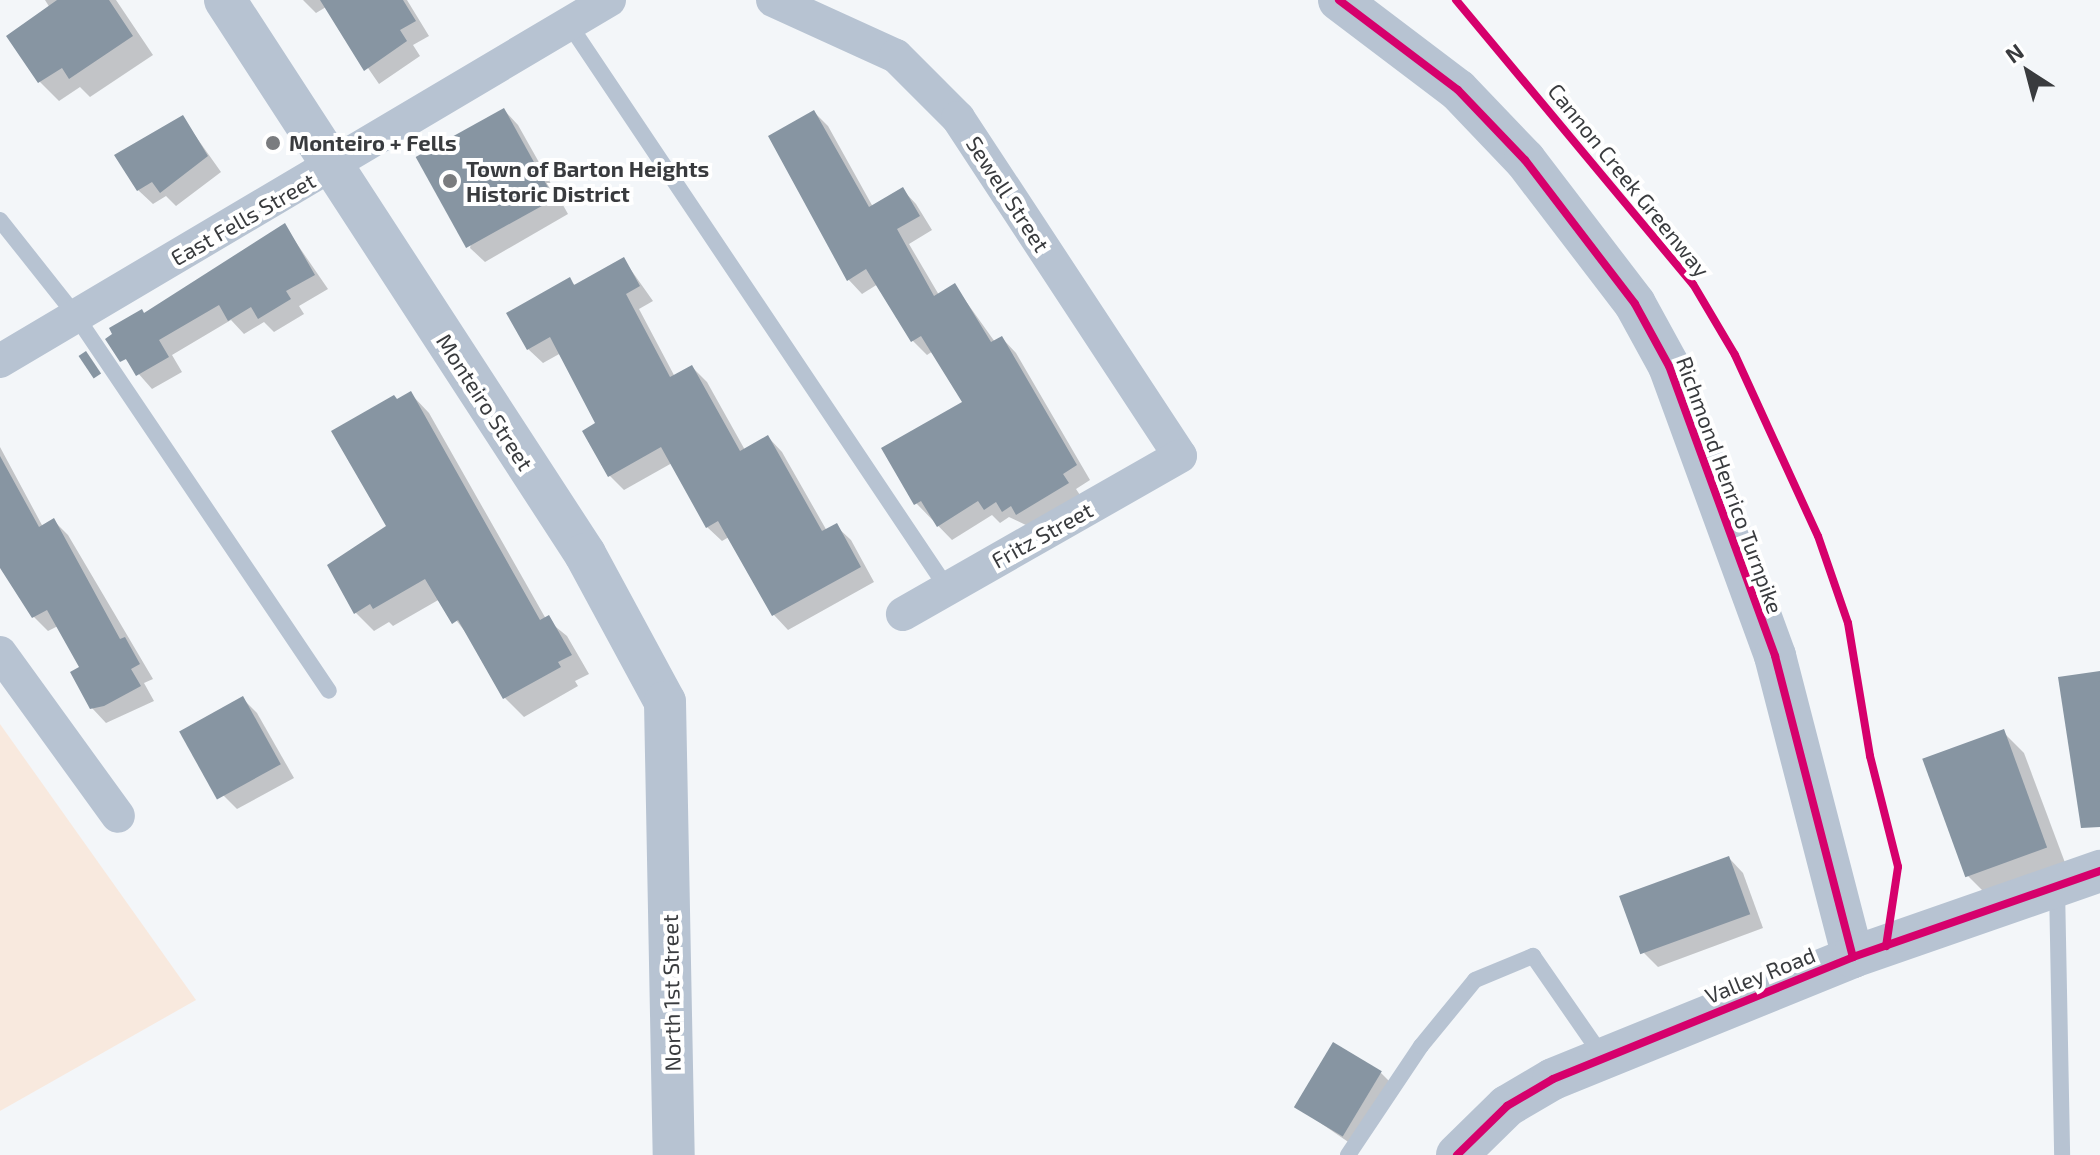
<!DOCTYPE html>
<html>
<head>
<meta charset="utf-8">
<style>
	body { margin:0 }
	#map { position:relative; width:2100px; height:1155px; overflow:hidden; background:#f3f6f9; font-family:"Exo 2",sans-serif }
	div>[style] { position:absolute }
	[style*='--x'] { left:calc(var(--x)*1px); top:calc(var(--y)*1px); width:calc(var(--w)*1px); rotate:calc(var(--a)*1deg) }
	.green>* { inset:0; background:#f8e9de }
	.shadow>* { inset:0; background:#0003 }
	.building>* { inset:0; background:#8795a2; transform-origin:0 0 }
	.service>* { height:16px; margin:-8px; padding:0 8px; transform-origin:8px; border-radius:8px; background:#b7c3d2 }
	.minor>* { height:34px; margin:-17px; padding:0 17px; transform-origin:17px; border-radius:17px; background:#b7c3d2 }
	.tertiary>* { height:42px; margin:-21px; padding:0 21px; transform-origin:21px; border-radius:21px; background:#b7c3d2 }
	.cycleway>* { height:8px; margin:-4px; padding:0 4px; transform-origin:4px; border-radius:4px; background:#d6006c }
	.dots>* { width:22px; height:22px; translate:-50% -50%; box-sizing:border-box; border:4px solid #fff; border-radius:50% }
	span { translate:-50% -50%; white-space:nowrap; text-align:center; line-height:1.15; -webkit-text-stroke:8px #fff; paint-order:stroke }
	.poi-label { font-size:22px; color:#393b3e; font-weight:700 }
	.left { translate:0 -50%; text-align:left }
	.street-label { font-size:22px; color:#393b3e }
	.north { position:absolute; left:1988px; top:32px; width:80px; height:80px; -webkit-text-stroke:6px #fff; paint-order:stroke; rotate:324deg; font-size:22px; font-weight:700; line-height:32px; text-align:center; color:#393b3e }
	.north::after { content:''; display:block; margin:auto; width:28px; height:36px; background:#393b3e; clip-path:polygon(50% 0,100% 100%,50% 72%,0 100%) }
</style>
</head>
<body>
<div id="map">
	<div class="green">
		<div style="clip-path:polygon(0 724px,196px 1000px,0 1111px)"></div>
	</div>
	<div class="shadow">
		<div style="clip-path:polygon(45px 0,116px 0,153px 55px,90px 97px,80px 87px,59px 101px,40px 82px,50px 8px)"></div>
		<div style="clip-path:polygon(303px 0,407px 0,429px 36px,413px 45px,420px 56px,379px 84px,326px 7px,316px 13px)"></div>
		<div style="clip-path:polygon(504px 110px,518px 125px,568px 214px,485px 262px,470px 248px)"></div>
		<div style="clip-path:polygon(814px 112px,828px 126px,873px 207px,902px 189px,916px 204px,932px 230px,909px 244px,939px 295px,955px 286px,995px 342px,1002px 338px,1016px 353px,1090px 480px,1076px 489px,1082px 498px,1032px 528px,1009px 517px,1000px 523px,992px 515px,952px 540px,916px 503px,965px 403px,933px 351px,927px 355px,913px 341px,878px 284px,862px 294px,848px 279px)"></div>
		<div style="clip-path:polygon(182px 117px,221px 172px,176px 206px,166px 196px,153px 204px,138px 190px)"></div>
		<div style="clip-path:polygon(284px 225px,328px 289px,299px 306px,304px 314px,274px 332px,264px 322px,244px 334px,231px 320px,172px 355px,182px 372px,152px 389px,108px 339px)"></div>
		<div style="clip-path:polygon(624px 260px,653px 301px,639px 309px,675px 377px,692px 367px,707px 382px,745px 450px,768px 437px,782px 452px,827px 531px,836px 526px,851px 540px,874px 582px,788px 630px,774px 615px,729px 537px,722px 541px,707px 527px,672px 463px,624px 490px,609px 475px,598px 424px,561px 353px,543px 363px,528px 349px,569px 280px,576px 286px)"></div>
		<div style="clip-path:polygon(411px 394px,429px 413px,546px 619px,567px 636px,589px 674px,575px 681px,578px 686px,524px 717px,505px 698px,473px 642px,440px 599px,393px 626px,389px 622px,374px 631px,355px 612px,389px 527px,398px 401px)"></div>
		<div style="clip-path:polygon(0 447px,43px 527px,54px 521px,68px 535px,153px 679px,144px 683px,154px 701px,106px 723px,92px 708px,82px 668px,58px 626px,48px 631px,34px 617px,0 559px)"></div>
		<div style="clip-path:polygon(243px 699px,257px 713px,294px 778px,237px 809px,223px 795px)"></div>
		<div style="clip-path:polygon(2003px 732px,2024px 753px,2067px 868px,1989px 897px,1968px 876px)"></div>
		<div style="clip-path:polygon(1729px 858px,1743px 873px,1763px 928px,1658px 967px,1644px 953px)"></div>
		<div style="clip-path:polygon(1381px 1073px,1395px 1087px,1360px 1150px,1297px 1107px)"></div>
	</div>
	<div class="building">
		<div style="clip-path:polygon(57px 0,109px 0,133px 36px,69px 79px,62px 68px,38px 83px,6px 36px)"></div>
		<div style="clip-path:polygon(320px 0,403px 0,416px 21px,400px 30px,407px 41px,364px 71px)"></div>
		<div style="left:504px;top:108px;width:104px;height:101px;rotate:61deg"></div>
		<div style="clip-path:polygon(814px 110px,869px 207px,903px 187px,920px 216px,897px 229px,934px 296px,955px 283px,991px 342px,1002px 336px,1077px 465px,1063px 474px,1069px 483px,1016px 515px,1011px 506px,1002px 512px,996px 502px,984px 510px,978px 501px,937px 527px,921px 501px,914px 505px,881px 448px,962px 402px,921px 336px,911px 342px,866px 269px,847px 281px,768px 136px)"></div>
		<div style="clip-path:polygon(183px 115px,208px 156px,160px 193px,152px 182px,137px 191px,114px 155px)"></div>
		<div style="clip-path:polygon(285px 223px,315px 275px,286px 291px,291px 299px,258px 319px,251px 307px,228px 321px,219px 305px,159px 340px,169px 357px,136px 376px,126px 359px,120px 362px,105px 339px,112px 334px,109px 328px,142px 309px,144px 313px)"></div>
		<div style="clip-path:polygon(624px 257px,640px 286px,626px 294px,670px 377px,692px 365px,740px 451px,768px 435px,822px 531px,837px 523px,861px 567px,772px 616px,718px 521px,706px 528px,661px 447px,608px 477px,582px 431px,595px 423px,550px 337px,527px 350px,506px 313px,570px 277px,574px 285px)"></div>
		<div style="left:86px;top:351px;width:27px;height:9px;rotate:56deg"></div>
		<div style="clip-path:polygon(411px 391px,540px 620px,549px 615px,572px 655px,558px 662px,561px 667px,503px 699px,458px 620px,452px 624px,425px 579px,373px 609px,370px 604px,354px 614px,327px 565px,386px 526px,331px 431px,394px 395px,397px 399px)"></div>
		<div style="clip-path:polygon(0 456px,39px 527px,54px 518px,120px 639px,125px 637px,140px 664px,131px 669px,141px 686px,104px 706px,90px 709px,70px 672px,79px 667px,47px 610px,32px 618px,0 568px)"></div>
		<div style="clip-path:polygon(2100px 671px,2100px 827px,2081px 828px,2058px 677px)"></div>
		<div style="left:243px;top:696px;width:78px;height:73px;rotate:61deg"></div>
		<div style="left:2004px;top:729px;width:126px;height:87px;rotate:70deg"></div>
		<div style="left:1729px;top:856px;width:62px;height:117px;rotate:70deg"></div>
		<div style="left:1333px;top:1042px;width:57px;height:76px;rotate:31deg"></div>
	</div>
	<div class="service">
		<div style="--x:569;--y:24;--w:679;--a:56.17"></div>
		<div style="--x:0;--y:220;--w:122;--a:51.6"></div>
		<div style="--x:76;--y:316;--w:452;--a:56"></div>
		<div style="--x:2057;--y:887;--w:268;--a:88.9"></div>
		<div style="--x:1348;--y:1155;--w:131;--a:-56.2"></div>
		<div style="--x:1421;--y:1046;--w:85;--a:-50.7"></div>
		<div style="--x:1475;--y:980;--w:63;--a:-22.5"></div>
		<div style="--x:1533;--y:956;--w:123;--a:55.3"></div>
	</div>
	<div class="minor">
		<div style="--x:773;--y:0;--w:135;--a:24.5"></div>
		<div style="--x:896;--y:56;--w:88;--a:45"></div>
		<div style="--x:958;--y:118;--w:404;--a:56.7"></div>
		<div style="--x:1180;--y:456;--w:319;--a:150.3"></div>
		<div style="--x:0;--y:361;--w:708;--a:-30.66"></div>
		<div style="--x:0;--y:653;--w:201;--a:54.1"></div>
	</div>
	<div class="tertiary">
		<div style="--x:225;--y:0;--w:661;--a:56.98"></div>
		<div style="--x:585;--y:554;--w:168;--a:61.6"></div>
		<div style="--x:665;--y:702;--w:453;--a:88.9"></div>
		<div style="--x:1339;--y:0;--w:149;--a:37.1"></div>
		<div style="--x:1458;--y:90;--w:97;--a:46.3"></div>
		<div style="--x:1525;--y:160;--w:181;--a:52.6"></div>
		<div style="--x:1635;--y:304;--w:71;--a:61.3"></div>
		<div style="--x:1669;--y:366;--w:309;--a:69.9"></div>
		<div style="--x:1775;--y:656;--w:311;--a:75.5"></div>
		<div style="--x:1457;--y:1155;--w:70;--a:-44.4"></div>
		<div style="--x:1507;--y:1106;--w:53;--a:-30.4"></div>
		<div style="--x:1553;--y:1079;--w:324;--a:-22.1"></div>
		<div style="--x:1853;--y:957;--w:262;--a:-19.2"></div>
	</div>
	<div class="cycleway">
		<div style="--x:1339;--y:0;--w:149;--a:37.1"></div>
		<div style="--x:1458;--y:90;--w:97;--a:46.3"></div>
		<div style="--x:1525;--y:160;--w:181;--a:52.6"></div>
		<div style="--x:1635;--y:304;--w:71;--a:61.3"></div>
		<div style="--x:1669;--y:366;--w:309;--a:69.9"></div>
		<div style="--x:1775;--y:656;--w:311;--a:75.5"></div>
		<div style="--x:1456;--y:0;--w:370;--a:50.2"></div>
		<div style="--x:1693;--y:284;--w:82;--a:59.4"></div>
		<div style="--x:1735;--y:355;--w:199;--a:65.4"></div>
		<div style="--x:1818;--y:536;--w:92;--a:71"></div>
		<div style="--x:1848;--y:623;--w:135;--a:80.6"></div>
		<div style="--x:1870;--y:756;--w:114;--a:75.8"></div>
		<div style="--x:1898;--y:867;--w:80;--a:98.6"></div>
		<div style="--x:1457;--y:1155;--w:70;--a:-44.4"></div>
		<div style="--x:1507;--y:1106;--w:53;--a:-30.4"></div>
		<div style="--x:1553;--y:1079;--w:324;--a:-22.1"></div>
		<div style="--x:1853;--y:957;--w:262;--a:-19.2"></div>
	</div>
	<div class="dots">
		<div style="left:273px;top:143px;background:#7a7c7f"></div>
		<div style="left:450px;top:181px;background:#7a7c7f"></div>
	</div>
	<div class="poi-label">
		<span class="left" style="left:289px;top:143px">Monteiro + Fells</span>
		<span class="left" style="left:466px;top:181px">Town of Barton Heights<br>Historic District</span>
	</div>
	<div class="street-label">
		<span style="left:1629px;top:180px;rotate:51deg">Cannon Creek Greenway</span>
		<span style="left:1008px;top:194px;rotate:57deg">Sewell Street</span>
		<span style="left:243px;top:219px;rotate:-30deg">East Fells Street</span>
		<span style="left:485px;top:402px;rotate:57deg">Monteiro Street</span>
		<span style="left:1730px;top:485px;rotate:70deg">Richmond Henrico Turnpike</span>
		<span style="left:1042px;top:535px;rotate:-29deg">Fritz Street</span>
		<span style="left:1760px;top:975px;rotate:-22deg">Valley Road</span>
		<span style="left:671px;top:993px;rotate:-91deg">North 1st Street</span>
	</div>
	<div class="north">N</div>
</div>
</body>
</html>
